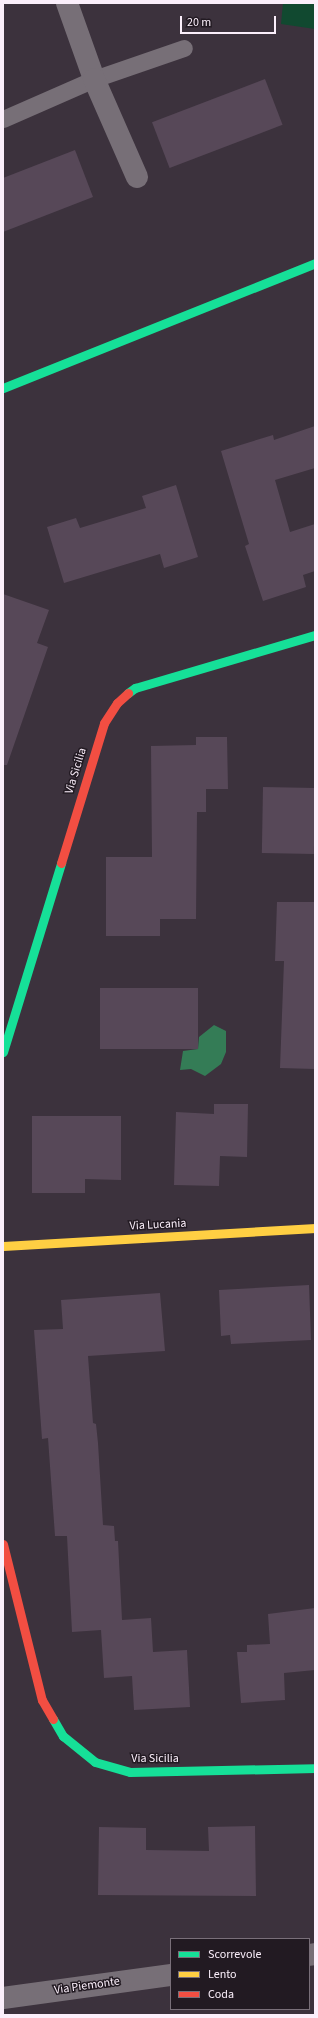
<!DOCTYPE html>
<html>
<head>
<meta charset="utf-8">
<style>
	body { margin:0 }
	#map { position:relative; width:318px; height:2018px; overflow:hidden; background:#3c323d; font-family:"Source Sans 3",sans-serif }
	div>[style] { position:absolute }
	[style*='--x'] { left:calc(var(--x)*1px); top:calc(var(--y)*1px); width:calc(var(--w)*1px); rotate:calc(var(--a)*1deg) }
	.green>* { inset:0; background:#114930 }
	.water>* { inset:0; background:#347c56 }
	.building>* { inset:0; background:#574858; transform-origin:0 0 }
	.lane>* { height:17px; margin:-8.5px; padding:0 8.5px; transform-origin:8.5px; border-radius:8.5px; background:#776f77 }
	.street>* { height:22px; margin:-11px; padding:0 11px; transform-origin:11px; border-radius:11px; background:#776f77 }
	.fast>* { height:9px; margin:-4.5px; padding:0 4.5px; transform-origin:4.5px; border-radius:4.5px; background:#16e098 }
	.slow>* { height:9px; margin:-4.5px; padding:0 4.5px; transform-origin:4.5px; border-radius:4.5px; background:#ffcf43 }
	.jam>* { height:9px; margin:-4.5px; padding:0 4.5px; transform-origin:4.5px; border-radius:4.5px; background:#f24e42 }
	span { translate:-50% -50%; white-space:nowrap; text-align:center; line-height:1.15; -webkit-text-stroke:3px #221a22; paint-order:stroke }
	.street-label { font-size:12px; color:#fbeffb }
	.frame { position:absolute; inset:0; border:4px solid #fbeffb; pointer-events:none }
	.legend { position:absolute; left:170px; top:1938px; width:140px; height:72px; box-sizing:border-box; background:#221a22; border:1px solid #796f79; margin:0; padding:5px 7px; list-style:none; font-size:12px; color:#fbeffb }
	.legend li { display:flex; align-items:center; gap:8px; height:20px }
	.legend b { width:20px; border:1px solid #796f79 }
	.scale { position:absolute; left:180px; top:16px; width:96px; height:18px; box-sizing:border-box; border:2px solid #fbeffb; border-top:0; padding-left:5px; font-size:12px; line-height:14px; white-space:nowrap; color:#fbeffb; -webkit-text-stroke:3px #221a22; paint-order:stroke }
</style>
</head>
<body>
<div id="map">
	<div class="green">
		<div style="clip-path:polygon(283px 3px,315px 3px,315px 29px,281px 24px)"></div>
	</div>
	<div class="water">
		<div style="clip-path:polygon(214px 1025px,226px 1031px,226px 1052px,221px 1064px,205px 1076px,191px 1069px,180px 1070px,183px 1051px,198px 1049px,199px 1037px)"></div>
	</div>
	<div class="building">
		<div style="left:265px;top:79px;width:49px;height:121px;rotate:69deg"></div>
		<div style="clip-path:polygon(75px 150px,93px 197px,3px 232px,3px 178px)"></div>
		<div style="clip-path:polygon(315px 426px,315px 468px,275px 480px,290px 532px,315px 524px,315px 571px,303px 575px,306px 587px,263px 601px,245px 546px,249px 544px,221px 451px,273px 435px,274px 440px)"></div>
		<div style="clip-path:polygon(176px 485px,198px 557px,164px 568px,160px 554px,64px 583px,47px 527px,76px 518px,80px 528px,146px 508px,142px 496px)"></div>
		<div style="clip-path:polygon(3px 594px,49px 610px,37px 643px,48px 647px,7px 765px,3px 765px)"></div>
		<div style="clip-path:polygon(196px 737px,227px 737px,228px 789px,206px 789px,206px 812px,197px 812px,196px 919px,160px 919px,160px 936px,106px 936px,106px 857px,152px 857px,151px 746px,196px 745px)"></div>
		<div style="left:263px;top:787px;width:52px;height:66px;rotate:1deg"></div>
		<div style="clip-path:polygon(277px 902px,315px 902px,315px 1069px,280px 1068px,284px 961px,275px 961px)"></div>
		<div style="left:100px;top:988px;width:98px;height:61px"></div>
		<div style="clip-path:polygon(214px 1104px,248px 1104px,247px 1157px,220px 1156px,219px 1186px,174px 1185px,176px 1112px,214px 1114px)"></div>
		<div style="clip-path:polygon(32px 1116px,121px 1116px,121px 1180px,85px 1179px,85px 1193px,32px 1193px)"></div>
		<div style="clip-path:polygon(309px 1285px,311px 1340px,231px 1344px,230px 1335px,221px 1336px,219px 1290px)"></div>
		<div style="clip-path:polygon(160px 1293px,165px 1351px,88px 1356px,93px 1423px,96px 1424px,98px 1443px,103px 1525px,114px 1526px,115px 1541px,118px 1541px,122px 1620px,151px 1618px,153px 1652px,187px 1650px,190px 1707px,134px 1710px,132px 1676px,104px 1678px,101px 1630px,72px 1632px,67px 1536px,55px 1536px,48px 1438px,42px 1439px,34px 1330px,63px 1329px,61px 1300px)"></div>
		<div style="clip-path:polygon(315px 1608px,315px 1670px,284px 1673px,285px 1700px,241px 1703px,237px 1652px,247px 1652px,247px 1645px,270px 1644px,268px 1614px)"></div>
		<div style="clip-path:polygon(255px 1826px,256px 1896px,98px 1895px,99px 1827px,146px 1828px,146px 1850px,209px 1851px,208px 1827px)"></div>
	</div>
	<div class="lane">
		<div style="--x:3;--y:119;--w:99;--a:-23.7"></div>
		<div style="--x:94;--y:79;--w:95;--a:-19"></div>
	</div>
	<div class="street">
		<div style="--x:67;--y:3;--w:81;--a:70.4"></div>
		<div style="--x:94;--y:79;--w:107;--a:66.3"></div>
		<div style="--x:309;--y:1955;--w:6;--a:-9"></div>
		<div style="--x:3;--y:1998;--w:170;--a:-7.8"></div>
	</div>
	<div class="fast">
		<div style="--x:3;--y:388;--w:336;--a:-21.8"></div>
		<div style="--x:128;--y:693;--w:9;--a:-36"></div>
		<div style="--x:135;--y:688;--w:188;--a:-16.4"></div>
		<div style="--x:3;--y:1052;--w:198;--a:-72.9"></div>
		<div style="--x:53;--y:1719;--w:20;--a:60"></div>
		<div style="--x:63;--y:1736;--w:41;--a:39.1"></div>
		<div style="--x:95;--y:1762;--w:36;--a:16"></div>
		<div style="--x:130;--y:1772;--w:185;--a:-1.2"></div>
	</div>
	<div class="slow">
		<div style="--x:3;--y:1246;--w:313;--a:-3.3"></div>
	</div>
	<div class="jam">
		<div style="--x:61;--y:863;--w:146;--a:-72.9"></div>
		<div style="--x:104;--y:723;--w:24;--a:-57"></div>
		<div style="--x:117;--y:703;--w:15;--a:-42"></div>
		<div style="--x:3;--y:1544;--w:161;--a:76"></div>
		<div style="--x:42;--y:1700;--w:22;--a:60"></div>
	</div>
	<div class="street-label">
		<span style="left:76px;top:771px;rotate:-73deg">Via Sicilia</span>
		<span style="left:158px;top:1225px;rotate:-3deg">Via Lucania</span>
		<span style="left:155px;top:1759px">Via Sicilia</span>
		<span style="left:87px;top:1986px;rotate:-8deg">Via Piemonte</span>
	</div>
	<div class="frame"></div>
	<ul class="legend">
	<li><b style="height:5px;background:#16e098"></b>Scorrevole</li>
	<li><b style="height:5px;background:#ffcf43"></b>Lento</li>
	<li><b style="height:5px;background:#f24e42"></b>Coda</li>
	</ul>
	<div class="scale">20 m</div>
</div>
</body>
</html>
